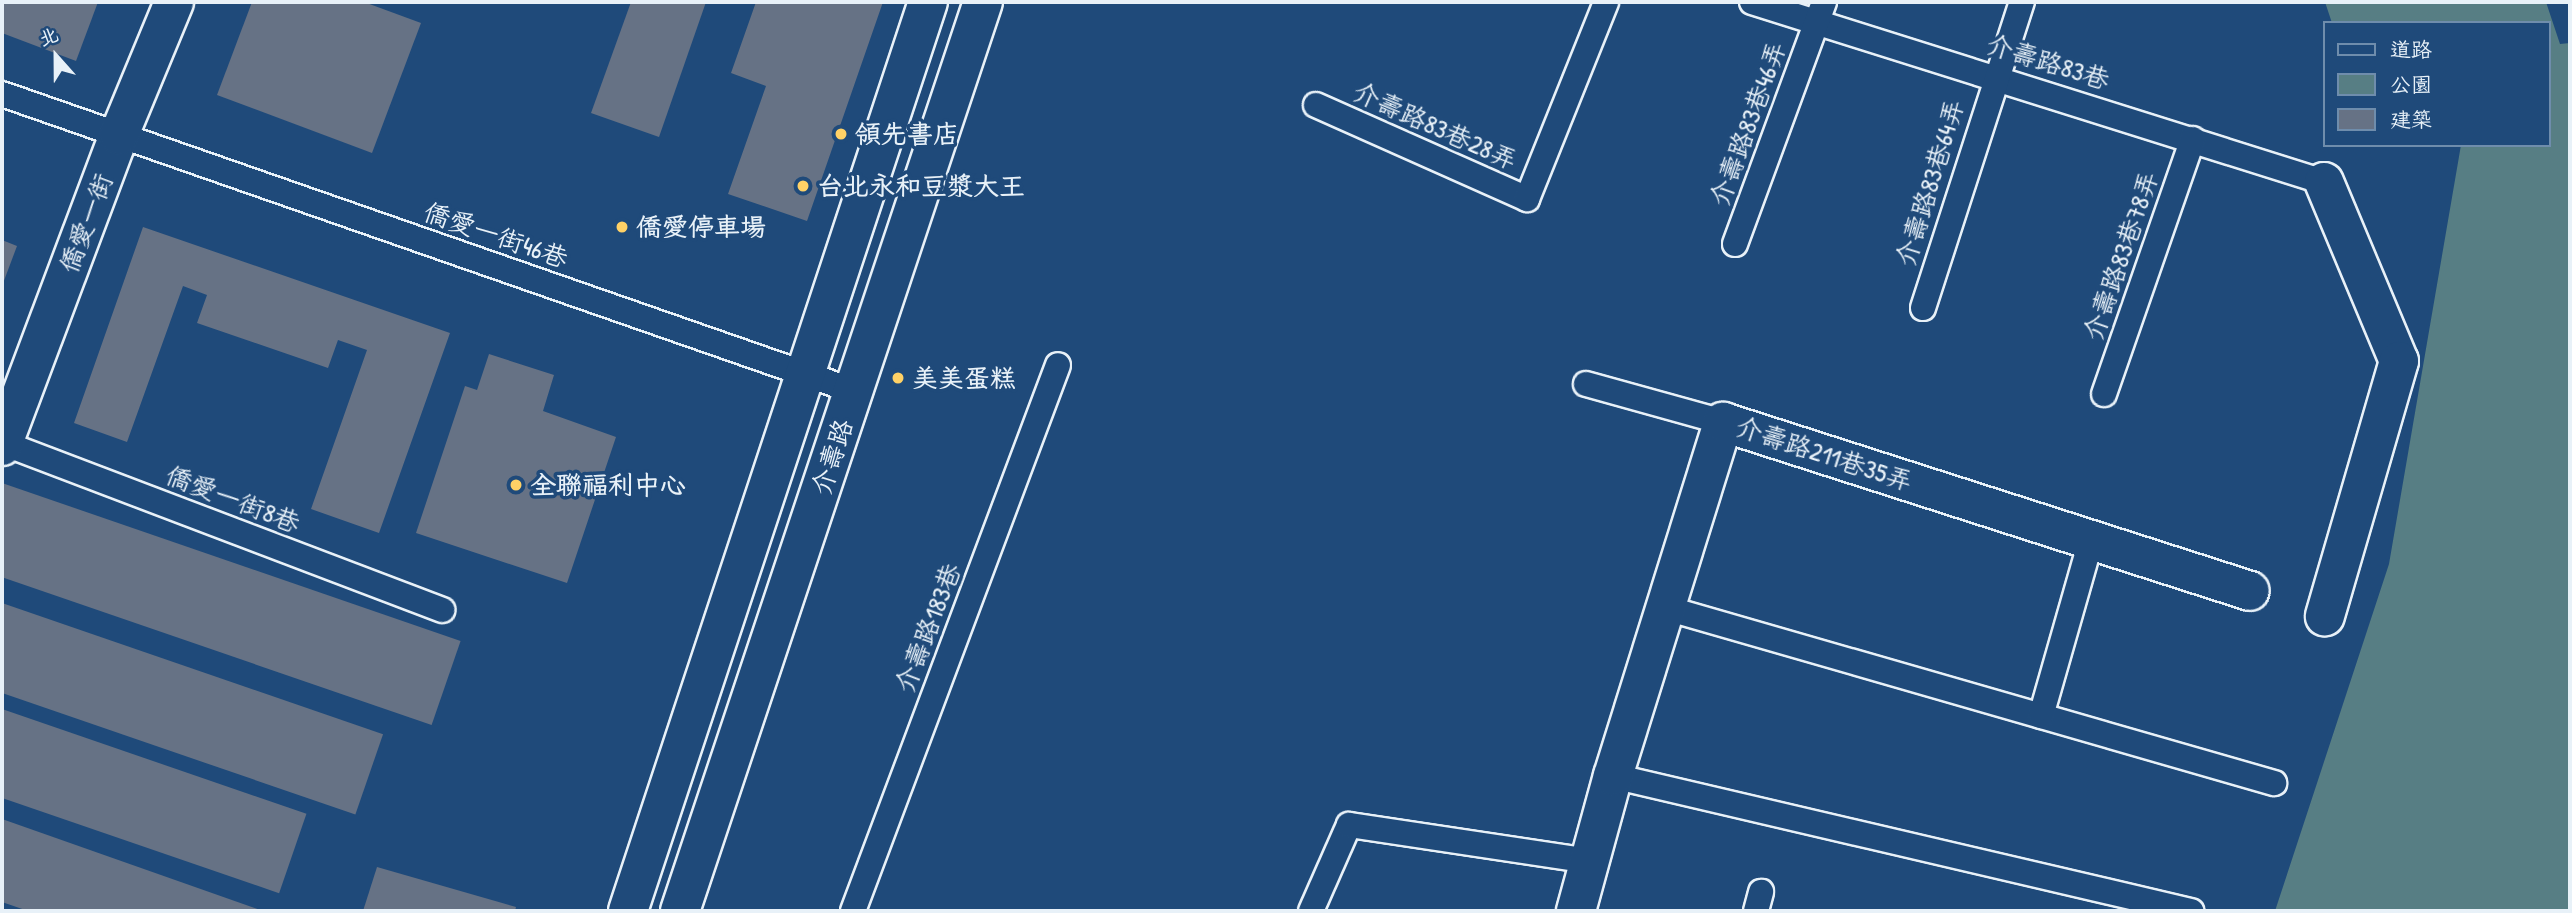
<!DOCTYPE html>
<html>
<head>
<meta charset="utf-8">
<style>
	body { margin:0 }
	#map { position:relative; width:2572px; height:913px; overflow:hidden; background:#1f4a7a; font-family:"Patrick Hand","LXGW WenKai TC",sans-serif }
	div>[style] { position:absolute }
	[style*='--x'] { left:calc(var(--x)*1px); top:calc(var(--y)*1px); width:calc(var(--w)*1px); rotate:calc(var(--a)*1deg) }
	.green>* { inset:0; background:#577e84 }
	.building>* { inset:0; background:#667285; transform-origin:0 0 }
	.roads { filter:drop-shadow(2px 0 #e8f1f8) drop-shadow(-2px 0 #e8f1f8) drop-shadow(0 2px #e8f1f8) drop-shadow(0 -2px #e8f1f8) }
	.service>* { height:24px; margin:-12px; padding:0 12px; transform-origin:12px; border-radius:12px; background:#1f4a7a }
	.minor>* { height:38px; margin:-19px; padding:0 19px; transform-origin:19px; border-radius:19px; background:#1f4a7a }
	.primary>* { height:38px; margin:-19px; padding:0 19px; transform-origin:19px; border-radius:19px; background:#1f4a7a }
	.dots>* { width:19px; height:19px; translate:-50% -50%; box-sizing:border-box; border:4px solid #1f4a7a; border-radius:50% }
	span { translate:-50% -50%; white-space:nowrap; text-align:center; line-height:1.15; -webkit-text-stroke:7px #1f4a7a; paint-order:stroke }
	.street-label { font-size:26px; color:#e8f1f8 }
	.poi-label { font-size:26px; color:#e8f1f8; font-weight:700 }
	.left { translate:0 -50%; text-align:left }
	.frame { position:absolute; inset:0; border:4px solid #e8f1f8; pointer-events:none }
	.legend { position:absolute; left:2323px; top:21px; width:228px; height:126px; box-sizing:border-box; background:#1f4a7a; border:2px solid #6f8dac; margin:0; padding:9px 12px; list-style:none; font-size:21px; color:#e8f1f8 }
	.legend li { display:flex; align-items:center; gap:14px; height:35px }
	.legend b { width:35px; border:2px solid #6f8dac }
	.north { position:absolute; left:21px; top:21px; width:70px; height:70px; -webkit-text-stroke:5px #1f4a7a; paint-order:stroke; rotate:339deg; font-size:19px; font-weight:700; line-height:28px; text-align:center; color:#e8f1f8 }
	.north::after { content:''; display:block; margin:auto; width:24px; height:32px; background:#e8f1f8; clip-path:polygon(50% 0,100% 100%,50% 72%,0 100%) }
</style>
</head>
<body>
<div id="map">
	<div class="green">
		<div style="clip-path:polygon(2325px 2px,2546px 2px,2560px 44px,2570px 43px,2570px 911px,2275px 911px,2389px 564px,2461px 145px,2549px 145px,2549px 23px,2332px 23px)"></div>
	</div>
	<div class="building">
		<div style="clip-path:polygon(2px 2px,98px 2px,76px 61px,2px 33px)"></div>
		<div style="clip-path:polygon(252px 2px,364px 2px,421px 23px,372px 153px,217px 95px)"></div>
		<div style="clip-path:polygon(631px 2px,706px 2px,659px 137px,591px 113px)"></div>
		<div style="clip-path:polygon(756px 2px,883px 2px,807px 221px,728px 194px,766px 86px,731px 73px)"></div>
		<div style="clip-path:polygon(143px 227px,450px 333px,379px 533px,311px 509px,367px 350px,338px 340px,328px 368px,197px 323px,207px 295px,183px 286px,127px 442px,74px 423px)"></div>
		<div style="clip-path:polygon(2px 240px,17px 246px,2px 286px)"></div>
		<div style="clip-path:polygon(489px 354px,554px 375px,543px 411px,616px 437px,567px 583px,416px 533px,465px 386px,477px 390px)"></div>
		<div style="left:2px;top:483px;width:485px;height:89px;rotate:19deg"></div>
		<div style="left:2px;top:603px;width:403px;height:85px;rotate:19deg"></div>
		<div style="left:2px;top:709px;width:322px;height:84px;rotate:19deg"></div>
		<div style="clip-path:polygon(2px 819px,263px 911px,28px 911px,2px 902px)"></div>
		<div style="clip-path:polygon(377px 867px,516px 907px,515px 911px,363px 911px)"></div>
	</div>
	<div class="roads">
		<div class="service">
			<div style="--x:1752;--y:2;--w:600;--a:17.47"></div>
			<div style="--x:2;--y:94;--w:902;--a:19.22"></div>
			<div style="--x:1316;--y:105;--w:231;--a:24"></div>
			<div style="--x:1527;--y:199;--w:212;--a:-68.1"></div>
			<div style="--x:1735;--y:244;--w:258;--a:-69.8"></div>
			<div style="--x:1923;--y:308;--w:322;--a:-72.1"></div>
			<div style="--x:1586;--y:384;--w:142;--a:15.5"></div>
			<div style="--x:2104;--y:394;--w:270;--a:-70.8"></div>
			<div style="--x:3;--y:443;--w:470;--a:20.8"></div>
			<div style="--x:1666;--y:608;--w:633;--a:16.06"></div>
			<div style="--x:2041;--y:716;--w:183;--a:-74.1"></div>
			<div style="--x:1613;--y:776;--w:594;--a:13.15"></div>
			<div style="--x:853;--y:911;--w:583;--a:-69.42"></div>
			<div style="--x:1311;--y:911;--w:94;--a:-66.2"></div>
			<div style="--x:1349;--y:825;--w:244;--a:8.5"></div>
			<div style="--x:1756;--y:911;--w:20;--a:-75"></div>
		</div>
		<div class="minor">
			<div style="--x:2324;--y:182;--w:194;--a:67.3"></div>
			<div style="--x:2399;--y:361;--w:266;--a:106.2"></div>
			<div style="--x:2;--y:446;--w:332;--a:-69.4"></div>
			<div style="--x:119;--y:135;--w:144;--a:-67.5"></div>
			<div style="--x:1576;--y:911;--w:140;--a:-74.7"></div>
			<div style="--x:1613;--y:776;--w:371;--a:-72.7"></div>
			<div style="--x:1723;--y:422;--w:553;--a:17.78"></div>
		</div>
		<div class="primary">
			<div style="--x:628;--y:911;--w:957;--a:-71.74"></div>
			<div style="--x:680;--y:911;--w:958;--a:-71.57"></div>
		</div>
	</div>
	<div class="dots">
		<div style="left:841px;top:134px;background:#ffd166"></div>
		<div style="left:803px;top:186px;background:#ffd166"></div>
		<div style="left:622px;top:227px;background:#ffd166"></div>
		<div style="left:898px;top:378px;background:#ffd166"></div>
		<div style="left:516px;top:485px;background:#ffd166"></div>
	</div>
	<div class="street-label">
		<span style="left:2048px;top:62px;rotate:17deg">介壽路83巷</span>
		<span style="left:1748px;top:124px;rotate:-70deg">介壽路83巷46弄</span>
		<span style="left:1435px;top:126px;rotate:24deg">介壽路83巷28弄</span>
		<span style="left:1930px;top:183px;rotate:-73deg">介壽路83巷64弄</span>
		<span style="left:86px;top:223px;rotate:-69deg">僑愛一街</span>
		<span style="left:496px;top:235px;rotate:19deg">僑愛一街46巷</span>
		<span style="left:2121px;top:256px;rotate:-71deg">介壽路83巷78弄</span>
		<span style="left:1824px;top:454px;rotate:18deg">介壽路211巷35弄</span>
		<span style="left:832px;top:457px;rotate:-72deg">介壽路</span>
		<span style="left:233px;top:499px;rotate:21deg">僑愛一街8巷</span>
		<span style="left:928px;top:628px;rotate:-69deg">介壽路183巷</span>
	</div>
	<div class="poi-label">
		<span class="left" style="left:855px;top:134px">領先書店</span>
		<span class="left" style="left:817px;top:186px">台北永和豆漿大王</span>
		<span class="left" style="left:636px;top:227px">僑愛停車場</span>
		<span class="left" style="left:912px;top:378px">美美蛋糕</span>
		<span class="left" style="left:530px;top:485px">全聯福利中心</span>
	</div>
	<div class="frame"></div>
	<ul class="legend">
	<li><b style="height:9px;background:#1f4a7a"></b>道路</li>
	<li><b style="height:19px;background:#577e84"></b>公園</li>
	<li><b style="height:19px;background:#667285"></b>建築</li>
	</ul>
	<div class="north">北</div>
</div>
</body>
</html>
